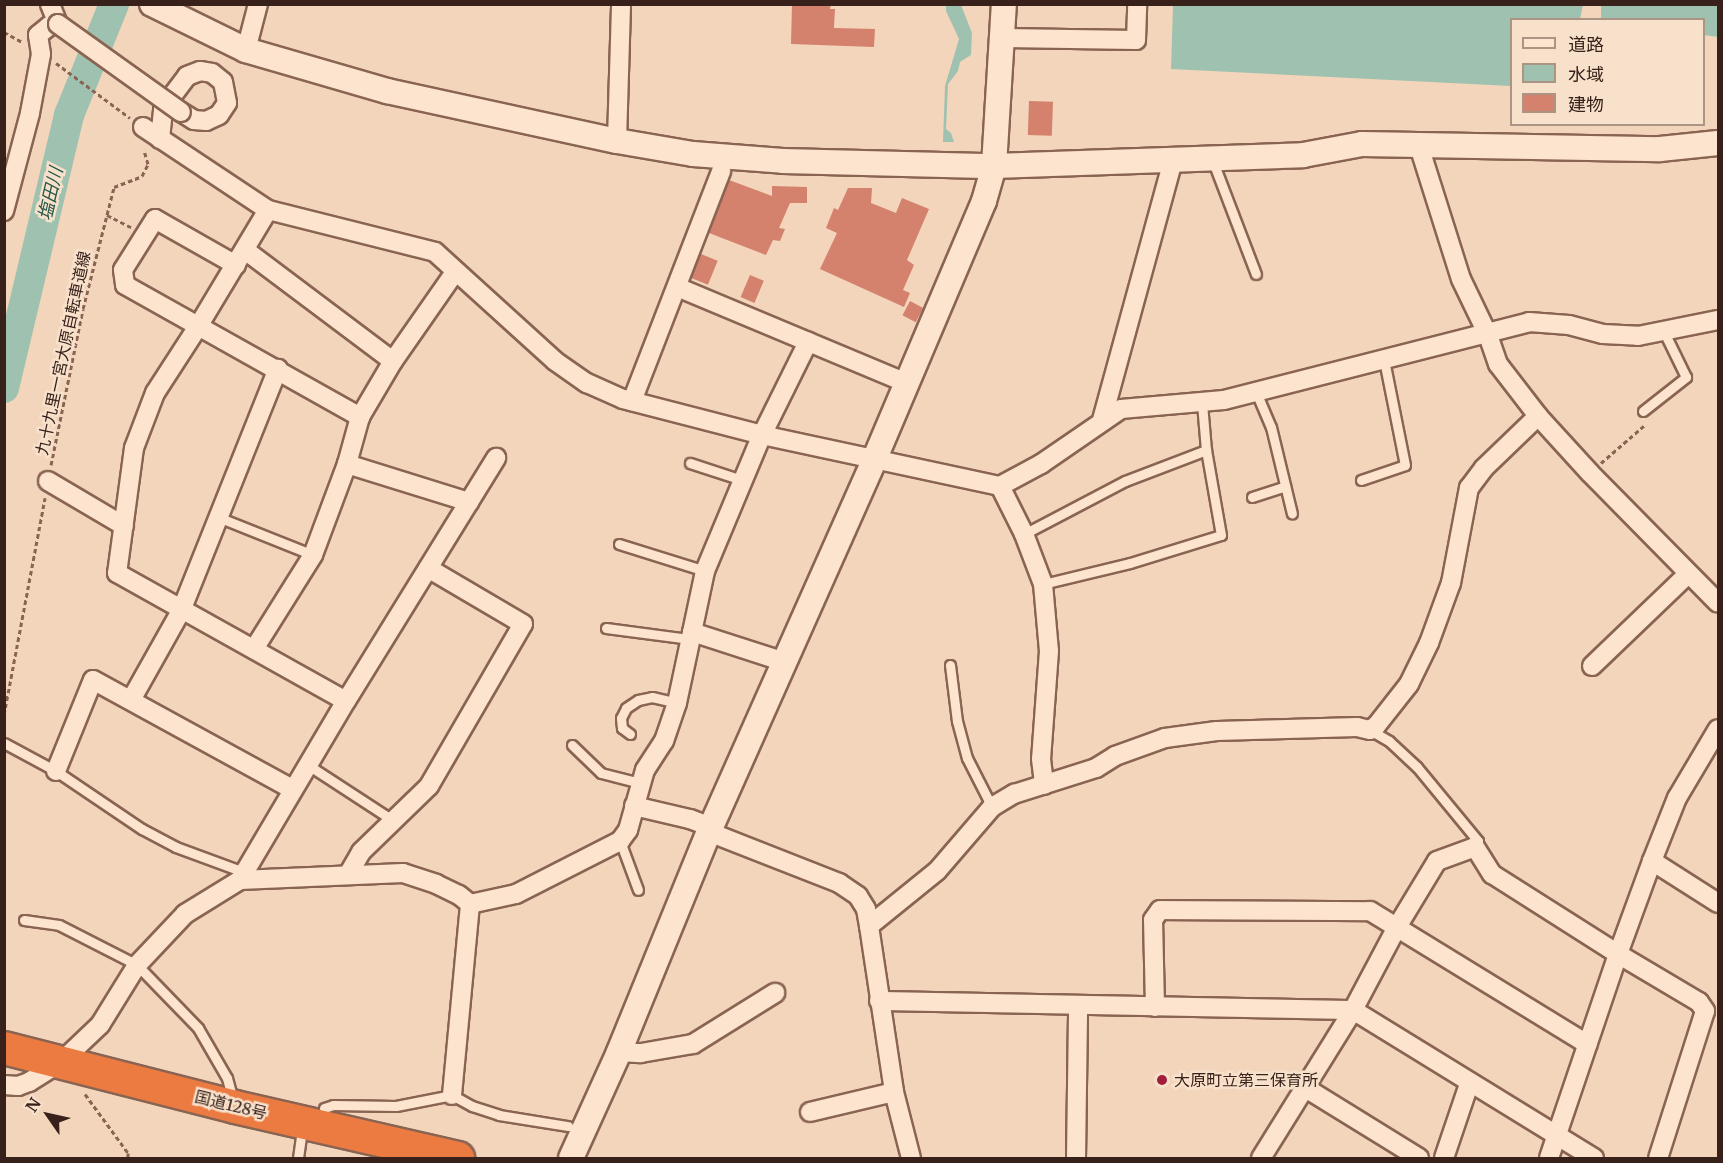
<!DOCTYPE html>
<html>
<head>
<meta charset="utf-8">
<style>
	body { margin:0 }
	#map { position:relative; width:1723px; height:1163px; overflow:hidden; background:#f2d5bb; font-family:Merriweather,"Noto Sans JP",serif }
	div>[style] { position:absolute }
	[style*='--x'] { left:calc(var(--x)*1px); top:calc(var(--y)*1px); width:calc(var(--w)*1px); rotate:calc(var(--a)*1deg) }
	.water>* { inset:0; background:#9fc2b0 }
	.river>* { height:30px; margin:-15px; padding:0 15px; transform-origin:15px; border-radius:15px; background:#9fc2b0 }
	.building>* { inset:0; background:#d4816d; transform-origin:0 0 }
	.path>* { height:3px; margin-top:-1.5px; transform-origin:0; background:repeating-linear-gradient(90deg,#8a6453 0 4.5px,transparent 0 7.5px) }
	.roads { filter:drop-shadow(2px 0 #8a6453) drop-shadow(-2px 0 #8a6453) drop-shadow(0 2px #8a6453) drop-shadow(0 -2px #8a6453) }
	.lane>* { height:9px; margin:-4.5px; padding:0 4.5px; transform-origin:4.5px; border-radius:4.5px; background:#fce4ce }
	.street>* { height:18px; margin:-9px; padding:0 9px; transform-origin:9px; border-radius:9px; background:#fce4ce }
	.secondary>* { height:24px; margin:-12px; padding:0 12px; transform-origin:12px; border-radius:12px; background:#fce4ce }
	.highway>* { height:32px; margin:-16px; padding:0 16px; transform-origin:16px; border-radius:16px; background:#eb7b41 }
	.bridges { filter:drop-shadow(2px 0 #8a6453) drop-shadow(-2px 0 #8a6453) drop-shadow(0 2px #8a6453) drop-shadow(0 -2px #8a6453) }
	.street-bridge>* { height:18px; margin:-9px; padding:0 9px; transform-origin:9px; border-radius:9px; background:#fce4ce }
	.dots>* { width:16px; height:16px; translate:-50% -50%; box-sizing:border-box; border:3px solid #f8e1cb; border-radius:50% }
	span { translate:-50% -50%; white-space:nowrap; text-align:center; line-height:1.15; -webkit-text-stroke:5px #f8e1cb; paint-order:stroke }
	.street-label { font-size:16px; color:#38211a }
	.poi-label { font-size:16px; color:#38211a }
	.left { translate:0 -50%; text-align:left }
	.water-label { font-size:18px; color:#27594b; font-style:italic }
	.frame { position:absolute; inset:0; border:6px solid #38211a; pointer-events:none }
	.legend { position:absolute; left:1510px; top:18px; width:195px; height:108px; box-sizing:border-box; background:#f8e1cb; border:2px solid #ab9484; margin:0; padding:8px 10px; list-style:none; font-size:18px; color:#38211a }
	.legend li { display:flex; align-items:center; gap:12px; height:30px }
	.legend b { width:30px; border:2px solid #ab9484 }
	.north { position:absolute; left:18px; top:1085px; width:60px; height:60px; -webkit-text-stroke:4px #f8e1cb; paint-order:stroke; rotate:304deg; font-size:16px; font-weight:700; line-height:24px; text-align:center; color:#38211a }
	.north::after { content:''; display:block; margin:auto; width:21px; height:27px; background:#38211a; clip-path:polygon(50% 0,100% 100%,50% 72%,0 100%) }
</style>
</head>
<body>
<div id="map">
	<div class="water">
		<div style="clip-path:polygon(946px 5px,961px 5px,972px 33px,971px 55px,960px 62px,958px 71px,948px 84px,946px 129px,951px 133px,954px 142px,943px 142px,945px 86px,959px 39px,946px 11px)"></div>
		<div style="clip-path:polygon(1173px 5px,1583px 4px,1583px 5px,1580px 19px,1512px 20px,1511px 86px,1171px 69px)"></div>
		<div style="clip-path:polygon(1601px 5px,1718px 5px,1718px 37px,1704px 35px,1704px 20px,1601px 19px)"></div>
	</div>
	<div class="river">
		<div style="--x:4;--y:388;--w:281;--a:-76.6"></div>
		<div style="--x:69;--y:115;--w:120;--a:-67.9"></div>
	</div>
	<div class="building">
		<div style="clip-path:polygon(792px 4px,831px 4px,830px 9px,835px 9px,834px 28px,875px 29px,874px 47px,791px 44px)"></div>
		<div style="left:1029px;top:101px;width:24px;height:34px;rotate:2deg"></div>
		<div style="clip-path:polygon(729px 180px,772px 196px,772px 186px,807px 187px,807px 203px,790px 203px,779px 228px,785px 229px,780px 241px,773px 240px,766px 255px,709px 233px)"></div>
		<div style="clip-path:polygon(848px 188px,872px 188px,871px 203px,896px 213px,902px 198px,929px 209px,907px 260px,914px 265px,903px 290px,910px 293px,904px 307px,820px 269px,837px 233px,826px 228px,834px 208px,838px 210px)"></div>
		<div style="left:701px;top:254px;width:18px;height:26px;rotate:22deg"></div>
		<div style="left:750px;top:275px;width:15px;height:24px;rotate:23deg"></div>
		<div style="left:910px;top:301px;width:15px;height:16px;rotate:28deg"></div>
	</div>
	<div class="path">
		<div style="--x:4;--y:32;--w:21;--a:29"></div>
		<div style="--x:56;--y:63;--w:92;--a:36.6"></div>
		<div style="--x:107;--y:215;--w:27;--a:27"></div>
		<div style="--x:1601;--y:463;--w:60;--a:-40.9"></div>
		<div style="--x:51;--y:465;--w:159;--a:-78.4"></div>
		<div style="--x:83;--y:309;--w:126;--a:-75.7"></div>
		<div style="--x:114;--y:187;--w:30;--a:-21"></div>
		<div style="--x:142;--y:176;--w:13;--a:-63"></div>
		<div style="--x:148;--y:164;--w:15;--a:-106"></div>
		<div style="--x:4;--y:715;--w:221;--a:-79.3"></div>
		<div style="--x:85;--y:1094;--w:73;--a:53.9"></div>
		<div style="--x:128;--y:1153;--w:5;--a:90"></div>
	</div>
	<div class="roads">
		<div class="lane">
			<div style="--x:1212;--y:159;--w:123;--a:69.1"></div>
			<div style="--x:1256;--y:392;--w:38;--a:67"></div>
			<div style="--x:1271;--y:427;--w:89;--a:76.4"></div>
			<div style="--x:1643;--y:411;--w:55;--a:-38.3"></div>
			<div style="--x:1686;--y:377;--w:50;--a:-116.1"></div>
			<div style="--x:690;--y:463;--w:55;--a:18.1"></div>
			<div style="--x:1361;--y:480;--w:46;--a:-18.8"></div>
			<div style="--x:1405;--y:465;--w:107;--a:-101.3"></div>
			<div style="--x:1252;--y:497;--w:35;--a:-18"></div>
			<div style="--x:218;--y:517;--w:102;--a:21.8"></div>
			<div style="--x:1024;--y:534;--w:114;--a:-27.7"></div>
			<div style="--x:1125;--y:481;--w:87;--a:-20.9"></div>
			<div style="--x:619;--y:544;--w:90;--a:17.4"></div>
			<div style="--x:1043;--y:584;--w:89;--a:-13.6"></div>
			<div style="--x:1130;--y:563;--w:95;--a:-17.1"></div>
			<div style="--x:1221;--y:535;--w:86;--a:-100"></div>
			<div style="--x:1206;--y:450;--w:47;--a:-94.9"></div>
			<div style="--x:606;--y:628;--w:85;--a:7.5"></div>
			<div style="--x:950;--y:665;--w:56;--a:82.9"></div>
			<div style="--x:957;--y:721;--w:38;--a:75"></div>
			<div style="--x:967;--y:758;--w:55;--a:63"></div>
			<div style="--x:1370;--y:730;--w:22;--a:30"></div>
			<div style="--x:1389;--y:741;--w:38;--a:43"></div>
			<div style="--x:1417;--y:767;--w:96;--a:50.5"></div>
			<div style="--x:1478;--y:841;--w:7;--a:117"></div>
			<div style="--x:630;--y:734;--w:10;--a:-143"></div>
			<div style="--x:622;--y:728;--w:10;--a:-96"></div>
			<div style="--x:621;--y:718;--w:11;--a:-63"></div>
			<div style="--x:626;--y:708;--w:14;--a:-34"></div>
			<div style="--x:638;--y:700;--w:14;--a:-12"></div>
			<div style="--x:652;--y:697;--w:26;--a:13"></div>
			<div style="--x:4;--y:743;--w:59;--a:28.3"></div>
			<div style="--x:56;--y:771;--w:104;--a:34"></div>
			<div style="--x:142;--y:829;--w:38;--a:28"></div>
			<div style="--x:176;--y:847;--w:72;--a:20.2"></div>
			<div style="--x:572;--y:745;--w:40;--a:44"></div>
			<div style="--x:601;--y:773;--w:40;--a:14.4"></div>
			<div style="--x:308;--y:765;--w:103;--a:33.1"></div>
			<div style="--x:620;--y:841;--w:52;--a:69.8"></div>
			<div style="--x:24;--y:920;--w:35;--a:8"></div>
			<div style="--x:59;--y:925;--w:88;--a:27.1"></div>
			<div style="--x:137;--y:965;--w:88;--a:45.9"></div>
			<div style="--x:198;--y:1028;--w:58;--a:59.9"></div>
			<div style="--x:227;--y:1078;--w:23;--a:75"></div>
			<div style="--x:324;--y:1108;--w:9;--a:-18"></div>
			<div style="--x:333;--y:1105;--w:63;--a:0.9"></div>
			<div style="--x:396;--y:1106;--w:57;--a:-11.1"></div>
			<div style="--x:452;--y:1095;--w:23;--a:29"></div>
			<div style="--x:472;--y:1106;--w:28;--a:18"></div>
			<div style="--x:499;--y:1115;--w:70;--a:9.1"></div>
			<div style="--x:298;--y:1158;--w:30;--a:-82"></div>
		</div>
		<div class="street">
			<div style="--x:1004;--y:38;--w:132;--a:0.9"></div>
			<div style="--x:1136;--y:40;--w:36;--a:-88"></div>
			<div style="--x:246;--y:50;--w:48;--a:-75.4"></div>
			<div style="--x:143;--y:127;--w:150;--a:33.6"></div>
			<div style="--x:268;--y:210;--w:172;--a:14.1"></div>
			<div style="--x:435;--y:252;--w:162;--a:42.2"></div>
			<div style="--x:555;--y:361;--w:39;--a:35"></div>
			<div style="--x:587;--y:383;--w:39;--a:24"></div>
			<div style="--x:623;--y:399;--w:144;--a:14.5"></div>
			<div style="--x:762;--y:435;--w:243;--a:12.1"></div>
			<div style="--x:1000;--y:486;--w:47;--a:-28.2"></div>
			<div style="--x:1041;--y:464;--w:97;--a:-34.5"></div>
			<div style="--x:1121;--y:409;--w:103;--a:-5"></div>
			<div style="--x:1224;--y:400;--w:315;--a:-14.3"></div>
			<div style="--x:1529;--y:322;--w:40;--a:4.3"></div>
			<div style="--x:1569;--y:325;--w:35;--a:15"></div>
			<div style="--x:1603;--y:334;--w:35;--a:3"></div>
			<div style="--x:1638;--y:336;--w:82;--a:-11.3"></div>
			<div style="--x:160;--y:139;--w:31;--a:-84"></div>
			<div style="--x:163;--y:108;--w:40;--a:-53"></div>
			<div style="--x:187;--y:76;--w:14;--a:-21"></div>
			<div style="--x:200;--y:71;--w:12;--a:9"></div>
			<div style="--x:212;--y:73;--w:14;--a:39"></div>
			<div style="--x:223;--y:82;--w:21;--a:79"></div>
			<div style="--x:227;--y:103;--w:14;--a:124"></div>
			<div style="--x:219;--y:115;--w:14;--a:155"></div>
			<div style="--x:206;--y:121;--w:12;--a:-175"></div>
			<div style="--x:194;--y:120;--w:15;--a:-148"></div>
			<div style="--x:617;--y:141;--w:137;--a:-88.3"></div>
			<div style="--x:1419;--y:146;--w:139;--a:72.5"></div>
			<div style="--x:1461;--y:279;--w:62;--a:64.3"></div>
			<div style="--x:1488;--y:335;--w:31;--a:71"></div>
			<div style="--x:1498;--y:364;--w:66;--a:52.4"></div>
			<div style="--x:1538;--y:416;--w:77;--a:47.6"></div>
			<div style="--x:1590;--y:473;--w:182;--a:45.4"></div>
			<div style="--x:268;--y:210;--w:134;--a:121"></div>
			<div style="--x:199;--y:325;--w:81;--a:122.9"></div>
			<div style="--x:155;--y:393;--w:59;--a:110.9"></div>
			<div style="--x:134;--y:448;--w:126;--a:97.7"></div>
			<div style="--x:117;--y:573;--w:262;--a:29.2"></div>
			<div style="--x:4;--y:211;--w:101;--a:-75.1"></div>
			<div style="--x:30;--y:113;--w:60;--a:-79.4"></div>
			<div style="--x:41;--y:54;--w:19;--a:-99"></div>
			<div style="--x:38;--y:35;--w:14;--a:-39"></div>
			<div style="--x:49;--y:26;--w:9;--a:-13"></div>
			<div style="--x:58;--y:24;--w:22;--a:-112"></div>
			<div style="--x:245;--y:250;--w:185;--a:36.9"></div>
			<div style="--x:236;--y:265;--w:93;--a:-150.4"></div>
			<div style="--x:155;--y:219;--w:60;--a:122.1"></div>
			<div style="--x:123;--y:270;--w:15;--a:82"></div>
			<div style="--x:125;--y:285;--w:270;--a:29.3"></div>
			<div style="--x:360;--y:417;--w:49;--a:105.5"></div>
			<div style="--x:347;--y:464;--w:97;--a:110.5"></div>
			<div style="--x:313;--y:555;--w:111;--a:122.1"></div>
			<div style="--x:677;--y:287;--w:249;--a:22.7"></div>
			<div style="--x:632;--y:401;--w:247;--a:-68.8"></div>
			<div style="--x:360;--y:417;--w:65;--a:-59.5"></div>
			<div style="--x:393;--y:361;--w:108;--a:-55.1"></div>
			<div style="--x:1102;--y:420;--w:269;--a:-74.7"></div>
			<div style="--x:347;--y:464;--w:128;--a:17.3"></div>
			<div style="--x:48;--y:481;--w:88;--a:30.6"></div>
			<div style="--x:1000;--y:486;--w:54;--a:63.4"></div>
			<div style="--x:1024;--y:534;--w:53;--a:69.2"></div>
			<div style="--x:1043;--y:584;--w:67;--a:84.9"></div>
			<div style="--x:1049;--y:651;--w:108;--a:94.2"></div>
			<div style="--x:1041;--y:759;--w:26;--a:83"></div>
			<div style="--x:692;--y:632;--w:98;--a:17.9"></div>
			<div style="--x:1592;--y:666;--w:133;--a:-43.8"></div>
			<div style="--x:131;--y:700;--w:102;--a:-60.7"></div>
			<div style="--x:181;--y:611;--w:261;--a:-68.2"></div>
			<div style="--x:56;--y:771;--w:98;--a:-67.9"></div>
			<div style="--x:93;--y:680;--w:227;--a:28.7"></div>
			<div style="--x:634;--y:806;--w:57;--a:13.1"></div>
			<div style="--x:690;--y:819;--w:22;--a:21"></div>
			<div style="--x:709;--y:832;--w:140;--a:21.4"></div>
			<div style="--x:839;--y:883;--w:23;--a:34"></div>
			<div style="--x:858;--y:896;--w:15;--a:58"></div>
			<div style="--x:866;--y:909;--w:17;--a:80"></div>
			<div style="--x:869;--y:926;--w:168;--a:81.4"></div>
			<div style="--x:894;--y:1092;--w:68;--a:75.6"></div>
			<div style="--x:1652;--y:861;--w:78;--a:32.5"></div>
			<div style="--x:349;--y:873;--w:24;--a:-60"></div>
			<div style="--x:361;--y:852;--w:95;--a:-44.1"></div>
			<div style="--x:429;--y:786;--w:187;--a:-59.9"></div>
			<div style="--x:523;--y:624;--w:110;--a:-149.5"></div>
			<div style="--x:240;--y:880;--w:208;--a:-59.4"></div>
			<div style="--x:346;--y:701;--w:286;--a:-58.3"></div>
			<div style="--x:869;--y:926;--w:87;--a:-39"></div>
			<div style="--x:937;--y:871;--w:84;--a:-49.3"></div>
			<div style="--x:992;--y:807;--w:26;--a:-31"></div>
			<div style="--x:1014;--y:794;--w:86;--a:-17.6"></div>
			<div style="--x:1096;--y:768;--w:22;--a:-32"></div>
			<div style="--x:1115;--y:756;--w:53;--a:-19.8"></div>
			<div style="--x:1165;--y:738;--w:52;--a:-7.7"></div>
			<div style="--x:1217;--y:731;--w:140;--a:-1.6"></div>
			<div style="--x:1357;--y:727;--w:13;--a:13"></div>
			<div style="--x:1370;--y:730;--w:7;--a:-34"></div>
			<div style="--x:1376;--y:726;--w:53;--a:-51.8"></div>
			<div style="--x:1409;--y:684;--w:46;--a:-64"></div>
			<div style="--x:1429;--y:643;--w:64;--a:-69.9"></div>
			<div style="--x:1451;--y:583;--w:97;--a:-79.3"></div>
			<div style="--x:1469;--y:488;--w:25;--a:-53"></div>
			<div style="--x:1484;--y:468;--w:75;--a:-43.9"></div>
			<div style="--x:879;--y:1001;--w:474;--a:1.1"></div>
			<div style="--x:1353;--y:1010;--w:283;--a:31.6"></div>
			<div style="--x:1155;--y:1007;--w:87;--a:-91.3"></div>
			<div style="--x:1153;--y:920;--w:12;--a:-55"></div>
			<div style="--x:1160;--y:910;--w:210;--a:0.3"></div>
			<div style="--x:1370;--y:911;--w:255;--a:31.5"></div>
			<div style="--x:619;--y:1052;--w:22;--a:3"></div>
			<div style="--x:641;--y:1053;--w:53;--a:-9.8"></div>
			<div style="--x:693;--y:1044;--w:97;--a:-31.9"></div>
			<div style="--x:4;--y:1085;--w:14;--a:4"></div>
			<div style="--x:18;--y:1086;--w:12;--a:-20"></div>
			<div style="--x:29;--y:1082;--w:38;--a:-32"></div>
			<div style="--x:61;--y:1062;--w:54;--a:-43.5"></div>
			<div style="--x:100;--y:1025;--w:70;--a:-58.3"></div>
			<div style="--x:137;--y:965;--w:70;--a:-46.7"></div>
			<div style="--x:185;--y:914;--w:65;--a:-31.7"></div>
			<div style="--x:240;--y:880;--w:163;--a:-2.5"></div>
			<div style="--x:403;--y:873;--w:35;--a:18"></div>
			<div style="--x:436;--y:884;--w:25;--a:26"></div>
			<div style="--x:459;--y:895;--w:14;--a:39"></div>
			<div style="--x:470;--y:904;--w:47;--a:-12.3"></div>
			<div style="--x:516;--y:894;--w:117;--a:-27"></div>
			<div style="--x:620;--y:841;--w:14;--a:-54"></div>
			<div style="--x:628;--y:830;--w:62;--a:-74.2"></div>
			<div style="--x:645;--y:770;--w:35;--a:-57"></div>
			<div style="--x:664;--y:741;--w:40;--a:-71.1"></div>
			<div style="--x:677;--y:703;--w:135;--a:-78"></div>
			<div style="--x:705;--y:571;--w:147;--a:-67.3"></div>
			<div style="--x:762;--y:435;--w:104;--a:-63.7"></div>
			<div style="--x:1304;--y:1087;--w:135;--a:31.7"></div>
			<div style="--x:452;--y:1095;--w:192;--a:-84.6"></div>
			<div style="--x:810;--y:1112;--w:86;--a:-13.4"></div>
			<div style="--x:1076;--y:1158;--w:152;--a:-89.2"></div>
			<div style="--x:1261;--y:1158;--w:174;--a:-58.1"></div>
			<div style="--x:1353;--y:1010;--w:94;--a:-62.1"></div>
			<div style="--x:1397;--y:927;--w:77;--a:-58.8"></div>
			<div style="--x:1437;--y:861;--w:40;--a:-20.2"></div>
			<div style="--x:1475;--y:847;--w:32;--a:58"></div>
			<div style="--x:1492;--y:874;--w:149;--a:32.4"></div>
			<div style="--x:1618;--y:954;--w:94;--a:30.7"></div>
			<div style="--x:1699;--y:1002;--w:11;--a:56"></div>
			<div style="--x:1705;--y:1011;--w:154;--a:107.7"></div>
			<div style="--x:1444;--y:1158;--w:78;--a:-71.3"></div>
			<div style="--x:1549;--y:1158;--w:215;--a:-71.3"></div>
			<div style="--x:1618;--y:954;--w:99;--a:-69.9"></div>
			<div style="--x:1652;--y:861;--w:68;--a:-68.4"></div>
			<div style="--x:1677;--y:798;--w:80;--a:-59.3"></div>
		</div>
		<div class="secondary">
			<div style="--x:152;--y:4;--w:105;--a:26.1"></div>
			<div style="--x:246;--y:50;--w:147;--a:16.2"></div>
			<div style="--x:387;--y:91;--w:235;--a:12.3"></div>
			<div style="--x:617;--y:141;--w:77;--a:9.7"></div>
			<div style="--x:693;--y:154;--w:90;--a:4.4"></div>
			<div style="--x:783;--y:161;--w:211;--a:1.4"></div>
			<div style="--x:994;--y:166;--w:309;--a:-2"></div>
			<div style="--x:1303;--y:155;--w:60;--a:-10.6"></div>
			<div style="--x:1362;--y:144;--w:298;--a:1"></div>
			<div style="--x:1660;--y:149;--w:58;--a:-5.9"></div>
			<div style="--x:571;--y:1158;--w:116;--a:-65.6"></div>
			<div style="--x:619;--y:1052;--w:243;--a:-67.8"></div>
			<div style="--x:711;--y:827;--w:404;--a:-66"></div>
			<div style="--x:875;--y:458;--w:279;--a:-67"></div>
			<div style="--x:984;--y:201;--w:36;--a:-74"></div>
			<div style="--x:994;--y:166;--w:162;--a:-86.5"></div>
		</div>
		<div class="highway">
			<div style="--x:4;--y:1048;--w:238;--a:14.3"></div>
			<div style="--x:235;--y:1107;--w:229;--a:12.9"></div>
		</div>
	</div>
	<div class="bridges">
		<div class="street-bridge">
			<div style="--x:58;--y:24;--w:151;--a:35.6"></div>
		</div>
	</div>
	<div class="dots">
		<div style="left:1162px;top:1080px;background:#9e1e3b"></div>
	</div>
	<div class="street-label">
		<span style="left:63px;top:353px;rotate:-78deg">九十九里一宮大原自転車道線</span>
		<span style="left:231px;top:1105px;rotate:14deg">国道128号</span>
	</div>
	<div class="poi-label">
		<span class="left" style="left:1174px;top:1080px">大原町立第三保育所</span>
	</div>
	<div class="water-label">
		<span style="left:51px;top:194px;rotate:-77deg">塩田川</span>
	</div>
	<div class="frame"></div>
	<ul class="legend">
	<li><b style="height:8px;background:#fce4ce"></b>道路</li>
	<li><b style="height:16px;background:#9fc2b0"></b>水域</li>
	<li><b style="height:16px;background:#d4816d"></b>建物</li>
	</ul>
	<div class="north">N</div>
</div>
</body>
</html>
